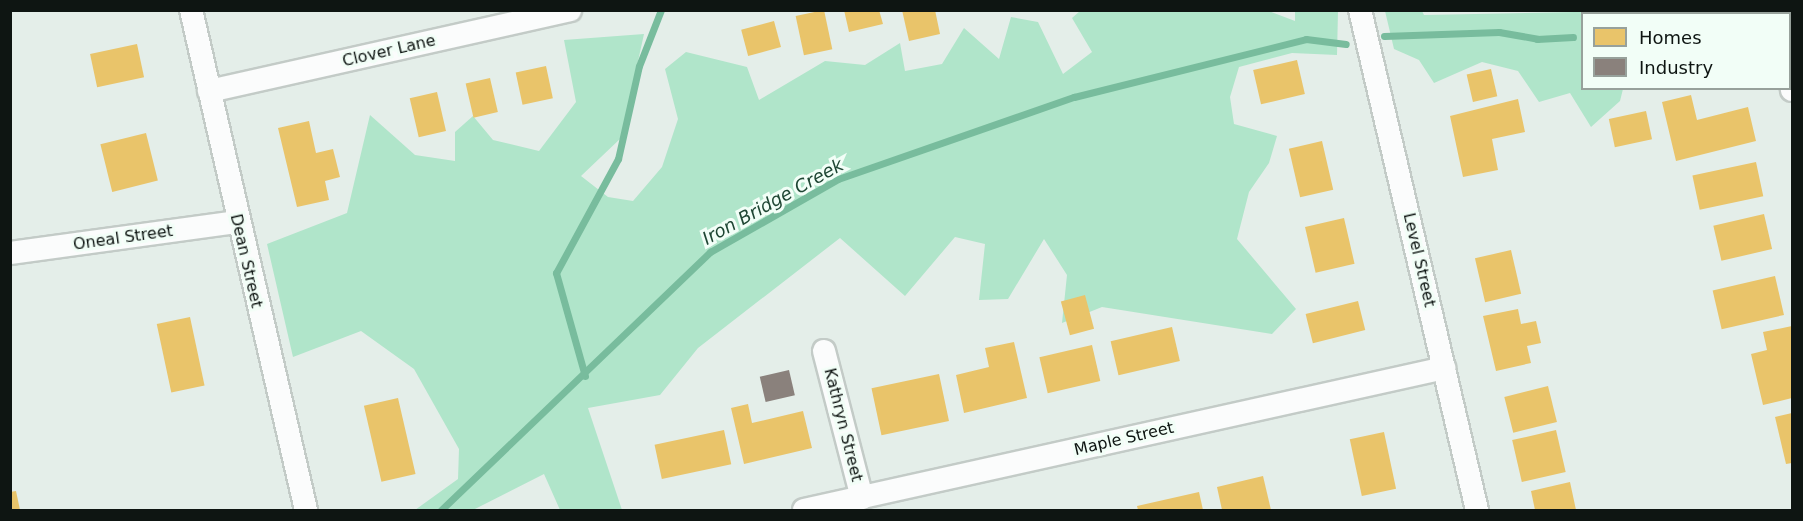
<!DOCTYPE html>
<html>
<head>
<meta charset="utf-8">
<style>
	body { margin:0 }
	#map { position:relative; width:1803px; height:521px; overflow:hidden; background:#e4eee9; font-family:"DejaVu Sans",sans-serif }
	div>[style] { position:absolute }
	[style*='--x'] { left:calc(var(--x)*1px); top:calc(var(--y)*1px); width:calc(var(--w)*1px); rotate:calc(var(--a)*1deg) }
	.green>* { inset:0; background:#b0e5ca }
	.homes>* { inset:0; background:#e9c46a; transform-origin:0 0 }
	.industry>* { inset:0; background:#8a817c; transform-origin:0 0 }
	.stream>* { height:7px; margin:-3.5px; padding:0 3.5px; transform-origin:3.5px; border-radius:3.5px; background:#78bc9d }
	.roads { filter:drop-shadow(2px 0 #c3cbc7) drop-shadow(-2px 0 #c3cbc7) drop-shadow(0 2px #c3cbc7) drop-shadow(0 -2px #c3cbc7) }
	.minor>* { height:22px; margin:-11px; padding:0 11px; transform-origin:11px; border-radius:11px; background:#fbfcfc }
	span { translate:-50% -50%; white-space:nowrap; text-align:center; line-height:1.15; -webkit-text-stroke:6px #f2fef7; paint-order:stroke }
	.street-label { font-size:16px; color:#0e1512 }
	.water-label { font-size:18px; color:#1e4633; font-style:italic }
	.frame { position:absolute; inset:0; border:12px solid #0e1512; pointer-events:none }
	.legend { position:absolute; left:1581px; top:12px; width:210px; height:78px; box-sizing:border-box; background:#f2fef7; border:2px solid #97a19b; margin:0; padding:8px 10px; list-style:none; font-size:18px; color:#0e1512 }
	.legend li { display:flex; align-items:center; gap:12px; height:30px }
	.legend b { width:30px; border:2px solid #97a19b }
</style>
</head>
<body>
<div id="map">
	<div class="green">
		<div style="clip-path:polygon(1080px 11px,1269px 11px,1295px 21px,1295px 11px,1338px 11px,1337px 55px,1292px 53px,1239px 67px,1230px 97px,1234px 124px,1277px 136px,1269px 163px,1249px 192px,1237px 239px,1296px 309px,1272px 334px,1102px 307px,1062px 323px,1067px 275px,1044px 239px,1008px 299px,979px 300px,985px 244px,955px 237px,905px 296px,840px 238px,698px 348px,660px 395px,588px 408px,622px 510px,560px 510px,544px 474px,473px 510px,415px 510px,458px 479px,459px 449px,414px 369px,361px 331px,293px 357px,267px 244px,347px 213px,370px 115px,415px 155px,455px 161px,455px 132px,473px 116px,493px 140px,539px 151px,576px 102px,564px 40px,644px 34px,621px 138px,581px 176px,608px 197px,633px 201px,662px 167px,678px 119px,665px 69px,686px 52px,747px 67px,759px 100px,825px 61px,865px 65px,900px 43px,905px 71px,942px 64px,964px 28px,999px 59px,1011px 17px,1038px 22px,1063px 74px,1092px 52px,1072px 18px)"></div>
		<div style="clip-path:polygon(1385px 11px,1422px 11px,1424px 15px,1625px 11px,1629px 13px,1582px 14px,1582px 88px,1623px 89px,1620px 101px,1591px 127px,1570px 93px,1539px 102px,1518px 71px,1482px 62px,1434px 83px,1419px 60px,1394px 49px)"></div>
	</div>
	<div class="homes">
		<div style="left:824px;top:10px;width:40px;height:29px;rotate:78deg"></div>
		<div style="clip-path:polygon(844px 10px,879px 10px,883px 24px,849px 32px)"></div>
		<div style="clip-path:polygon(902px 10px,935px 10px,940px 34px,909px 41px)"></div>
		<div style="left:774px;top:21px;width:27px;height:34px;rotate:75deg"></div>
		<div style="left:137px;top:44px;width:34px;height:48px;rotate:78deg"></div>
		<div style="left:1297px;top:60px;width:35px;height:45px;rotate:77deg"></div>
		<div style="left:546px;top:66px;width:33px;height:31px;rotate:78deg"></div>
		<div style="left:1491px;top:69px;width:28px;height:25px;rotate:77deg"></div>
		<div style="left:490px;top:78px;width:35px;height:25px;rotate:77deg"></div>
		<div style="left:437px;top:92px;width:40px;height:28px;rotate:77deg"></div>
		<div style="clip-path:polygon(1691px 95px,1697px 120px,1748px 107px,1756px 141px,1676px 161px,1662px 102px)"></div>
		<div style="clip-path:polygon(1518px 99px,1525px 132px,1492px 139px,1498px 170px,1463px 177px,1450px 116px)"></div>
		<div style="left:1646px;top:111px;width:29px;height:38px;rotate:78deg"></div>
		<div style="clip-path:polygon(309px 121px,316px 153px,333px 149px,340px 177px,325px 181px,329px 200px,297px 207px,278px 128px)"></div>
		<div style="left:146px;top:133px;width:49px;height:47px;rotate:76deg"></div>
		<div style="left:1322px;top:141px;width:50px;height:34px;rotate:77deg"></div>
		<div style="left:1756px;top:162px;width:35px;height:65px;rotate:78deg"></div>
		<div style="left:1764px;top:214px;width:36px;height:52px;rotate:77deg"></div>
		<div style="left:1344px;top:218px;width:47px;height:40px;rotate:77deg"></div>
		<div style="left:1511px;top:250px;width:45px;height:37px;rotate:77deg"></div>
		<div style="left:1775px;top:276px;width:40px;height:64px;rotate:77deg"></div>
		<div style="left:1085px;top:295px;width:35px;height:25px;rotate:75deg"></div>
		<div style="left:1358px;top:301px;width:30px;height:54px;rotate:76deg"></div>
		<div style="clip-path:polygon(1518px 309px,1521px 324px,1536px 321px,1541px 343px,1527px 346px,1531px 363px,1496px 371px,1483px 316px)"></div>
		<div style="left:190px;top:317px;width:70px;height:34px;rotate:78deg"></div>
		<div style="clip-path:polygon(1792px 326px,1792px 398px,1763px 405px,1751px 354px,1767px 350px,1763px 332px)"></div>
		<div style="left:1172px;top:327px;width:35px;height:63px;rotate:77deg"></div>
		<div style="clip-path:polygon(1014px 342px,1027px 398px,964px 413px,956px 375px,989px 367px,985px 348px)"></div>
		<div style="left:1092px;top:345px;width:37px;height:54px;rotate:77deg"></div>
		<div style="left:939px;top:374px;width:48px;height:69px;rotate:78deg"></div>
		<div style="left:1548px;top:386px;width:37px;height:45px;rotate:76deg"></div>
		<div style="left:398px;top:398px;width:78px;height:35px;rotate:77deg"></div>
		<div style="clip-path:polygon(748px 404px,752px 423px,803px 411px,812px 448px,744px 464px,731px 408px)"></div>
		<div style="clip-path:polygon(1792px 413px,1792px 463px,1786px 464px,1775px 417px)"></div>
		<div style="left:724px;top:430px;width:35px;height:71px;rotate:78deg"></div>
		<div style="left:1556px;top:430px;width:43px;height:45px;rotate:77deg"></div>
		<div style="left:1384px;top:432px;width:58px;height:35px;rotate:78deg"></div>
		<div style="clip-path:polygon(1263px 476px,1271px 510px,1222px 510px,1217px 487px)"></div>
		<div style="clip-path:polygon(1570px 482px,1576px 510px,1535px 510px,1531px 491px)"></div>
		<div style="clip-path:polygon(16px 491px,20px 510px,10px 510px,10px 492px)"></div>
		<div style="clip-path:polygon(1199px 492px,1203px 510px,1138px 510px,1137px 506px)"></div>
	</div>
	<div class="industry">
		<div style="left:789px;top:370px;width:26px;height:30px;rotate:77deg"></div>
	</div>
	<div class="stream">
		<div style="--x:1384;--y:36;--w:115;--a:-2"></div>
		<div style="--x:1499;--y:32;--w:39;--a:10"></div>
		<div style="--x:1537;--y:39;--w:36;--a:-3"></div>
		<div style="--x:585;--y:376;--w:107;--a:-105.7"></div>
		<div style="--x:556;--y:273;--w:130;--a:-61.5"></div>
		<div style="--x:618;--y:159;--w:95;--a:-77.3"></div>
		<div style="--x:639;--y:66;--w:60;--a:-68.6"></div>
		<div style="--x:441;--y:510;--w:373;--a:-43.8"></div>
		<div style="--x:710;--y:252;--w:147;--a:-29.7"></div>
		<div style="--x:838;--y:179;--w:250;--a:-19.2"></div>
		<div style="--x:1074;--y:97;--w:239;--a:-14"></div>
		<div style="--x:1306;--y:39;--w:40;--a:7.1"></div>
	</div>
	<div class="roads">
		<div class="minor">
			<div style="--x:191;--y:10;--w:513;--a:77.05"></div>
			<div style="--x:1360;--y:10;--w:514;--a:76.83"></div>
			<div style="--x:1775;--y:10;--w:4;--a:90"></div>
			<div style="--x:1790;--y:76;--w:14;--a:82"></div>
			<div style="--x:209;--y:91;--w:370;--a:-12.6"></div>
			<div style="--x:10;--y:253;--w:228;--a:-7.8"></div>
			<div style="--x:824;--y:351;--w:152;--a:75.5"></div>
			<div style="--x:804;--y:510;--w:656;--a:-12.51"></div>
		</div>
	</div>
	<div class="street-label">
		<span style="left:389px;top:51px;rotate:-13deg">Clover Lane</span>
		<span style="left:123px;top:238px;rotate:-8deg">Oneal Street</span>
		<span style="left:1419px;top:260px;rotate:77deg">Level Street</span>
		<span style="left:246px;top:261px;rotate:77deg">Dean Street</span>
		<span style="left:843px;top:425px;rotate:76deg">Kathryn Street</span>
		<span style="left:1124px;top:439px;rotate:-13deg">Maple Street</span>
	</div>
	<div class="water-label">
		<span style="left:773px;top:202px;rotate:-29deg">Iron Bridge Creek</span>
	</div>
	<div class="frame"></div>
	<ul class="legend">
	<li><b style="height:16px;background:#e9c46a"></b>Homes</li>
	<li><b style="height:16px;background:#8a817c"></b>Industry</li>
	</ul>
</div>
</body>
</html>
